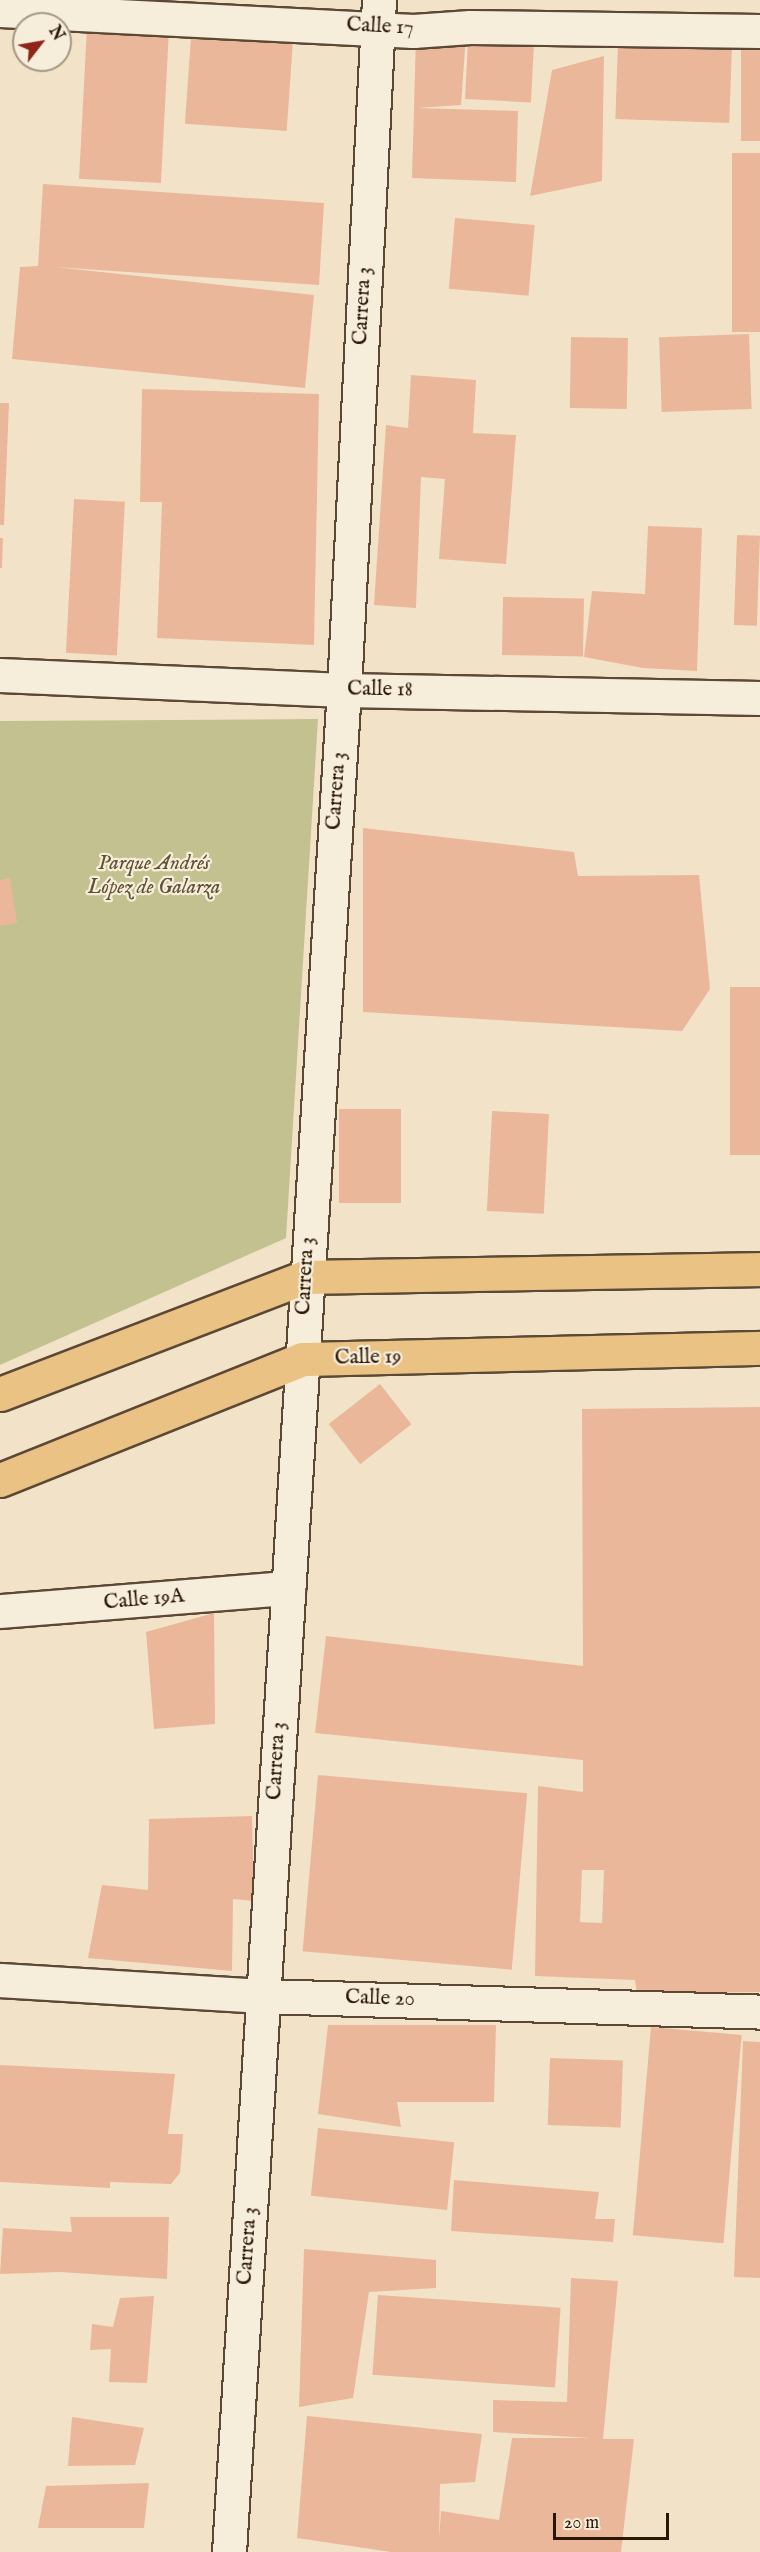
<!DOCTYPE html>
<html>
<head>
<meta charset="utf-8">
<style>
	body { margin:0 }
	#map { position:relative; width:760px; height:2552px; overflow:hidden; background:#f2e3c8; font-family:"IM FELL English",serif }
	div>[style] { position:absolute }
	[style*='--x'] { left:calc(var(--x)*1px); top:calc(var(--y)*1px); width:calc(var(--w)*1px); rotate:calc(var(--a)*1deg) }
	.green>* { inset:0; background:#c3c190 }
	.building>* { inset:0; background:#ebb79a; transform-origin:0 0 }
	.roads { filter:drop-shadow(2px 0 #5b4935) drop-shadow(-2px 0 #5b4935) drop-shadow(0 2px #5b4935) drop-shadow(0 -2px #5b4935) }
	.street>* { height:33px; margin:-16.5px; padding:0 16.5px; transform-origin:16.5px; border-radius:16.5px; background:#f7eddb }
	.primary>* { height:33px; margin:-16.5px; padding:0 16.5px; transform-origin:16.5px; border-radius:16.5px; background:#e9c284 }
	span { translate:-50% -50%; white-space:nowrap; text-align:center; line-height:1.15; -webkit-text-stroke:4.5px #f7eddb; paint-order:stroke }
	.street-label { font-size:21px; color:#291604 }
	.park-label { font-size:21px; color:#5f5235; font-style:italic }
	.north { position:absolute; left:12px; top:12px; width:60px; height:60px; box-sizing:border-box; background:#f7eddb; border:2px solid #a59785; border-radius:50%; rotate:59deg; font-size:16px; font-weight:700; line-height:24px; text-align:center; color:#291604 }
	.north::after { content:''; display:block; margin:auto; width:21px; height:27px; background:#8f2418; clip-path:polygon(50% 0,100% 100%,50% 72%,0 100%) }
	.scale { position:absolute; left:553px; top:2513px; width:116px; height:27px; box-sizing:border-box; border:3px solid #291604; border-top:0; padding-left:8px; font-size:18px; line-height:21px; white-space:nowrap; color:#291604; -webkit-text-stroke:4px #f7eddb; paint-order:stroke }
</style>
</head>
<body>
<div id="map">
	<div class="green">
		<div style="clip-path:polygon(318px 719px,286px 1238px,0 1365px,0 721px)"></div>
	</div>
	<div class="building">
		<div style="left:87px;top:27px;width:82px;height:152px;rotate:3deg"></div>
		<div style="clip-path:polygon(416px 35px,466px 35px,461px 105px,417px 108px,518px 111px,516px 182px,412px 178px)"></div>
		<div style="left:191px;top:37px;width:102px;height:87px;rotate:4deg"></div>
		<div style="left:468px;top:42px;width:66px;height:57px;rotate:3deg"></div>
		<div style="left:618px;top:43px;width:114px;height:76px;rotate:2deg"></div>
		<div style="left:741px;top:43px;width:19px;height:98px"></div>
		<div style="clip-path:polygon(604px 56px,602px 181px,530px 196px,552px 70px)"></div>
		<div style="left:732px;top:153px;width:28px;height:179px"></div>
		<div style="clip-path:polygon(43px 184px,324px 203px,319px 285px,55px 267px,314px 295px,305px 388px,12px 359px,20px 267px,38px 266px)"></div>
		<div style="left:455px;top:218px;width:80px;height:71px;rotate:5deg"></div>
		<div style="left:749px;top:334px;width:75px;height:90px;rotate:88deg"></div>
		<div style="left:571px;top:337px;width:57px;height:71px;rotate:1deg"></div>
		<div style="clip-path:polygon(411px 375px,476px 380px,473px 433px,516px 435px,506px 564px,439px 559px,445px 479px,421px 477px,416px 608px,374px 605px,386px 425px,408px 428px)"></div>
		<div style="clip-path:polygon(142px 389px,319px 394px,314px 645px,157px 638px,162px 502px,140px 502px)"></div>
		<div style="clip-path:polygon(0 403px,9px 403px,4px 525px,0 525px)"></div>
		<div style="left:74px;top:499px;width:51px;height:154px;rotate:3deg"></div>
		<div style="clip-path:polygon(648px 526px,702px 528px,697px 671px,643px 668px,584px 657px,592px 591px,645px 594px)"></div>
		<div style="left:737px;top:535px;width:23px;height:90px;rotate:2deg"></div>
		<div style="clip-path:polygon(0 538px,3px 538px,2px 568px,0 568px)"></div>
		<div style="left:503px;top:597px;width:81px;height:58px;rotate:1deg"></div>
		<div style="clip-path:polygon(363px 828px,574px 852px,578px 876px,699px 875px,710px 989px,682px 1031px,363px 1012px)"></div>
		<div style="clip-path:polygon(10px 878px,17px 923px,0 926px,0 880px)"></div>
		<div style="left:730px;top:987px;width:30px;height:168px"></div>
		<div style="left:339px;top:1109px;width:62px;height:94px"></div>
		<div style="left:549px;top:1114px;width:100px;height:57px;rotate:93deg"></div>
		<div style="left:380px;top:1384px;width:51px;height:65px;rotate:52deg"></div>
		<div style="clip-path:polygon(evenodd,760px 1407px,760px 1992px,637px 1993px,635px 1980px,535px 1976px,538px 1786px,583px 1792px,583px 1760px,315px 1733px,326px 1636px,583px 1666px,582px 1409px,760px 1407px,582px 1870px,604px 1870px,602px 1923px,580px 1922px,582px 1870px)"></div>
		<div style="clip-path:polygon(214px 1613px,215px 1724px,154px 1729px,146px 1632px)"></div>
		<div style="left:318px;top:1775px;width:210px;height:177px;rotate:5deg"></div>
		<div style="clip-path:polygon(252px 1816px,254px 1901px,233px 1899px,232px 1971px,88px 1958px,102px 1885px,148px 1890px,149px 1819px)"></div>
		<div style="clip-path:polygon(328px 2025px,496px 2025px,494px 2102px,397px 2102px,401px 2127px,318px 2114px)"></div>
		<div style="left:651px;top:2027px;width:91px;height:209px;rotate:5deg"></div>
		<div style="clip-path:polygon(743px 2041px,760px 2042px,760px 2278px,734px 2277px)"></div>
		<div style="left:550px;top:2058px;width:73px;height:67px;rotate:2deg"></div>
		<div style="clip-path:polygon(0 2065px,175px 2074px,168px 2134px,183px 2134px,180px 2173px,171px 2184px,110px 2182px,110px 2188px,0 2182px)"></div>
		<div style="left:318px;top:2128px;width:137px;height:68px;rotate:6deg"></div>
		<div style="clip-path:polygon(454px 2180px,599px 2192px,595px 2219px,615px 2219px,613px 2242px,451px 2231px)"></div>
		<div style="clip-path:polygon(70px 2217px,169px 2217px,167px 2279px,60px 2272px,0 2274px,3px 2228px,72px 2232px)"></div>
		<div style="clip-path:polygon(304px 2249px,436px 2260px,436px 2288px,369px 2292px,353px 2398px,299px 2407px)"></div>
		<div style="clip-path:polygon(571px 2278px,618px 2281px,603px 2439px,634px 2439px,621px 2552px,391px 2552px,297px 2538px,307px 2416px,482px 2434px,475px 2482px,440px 2484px,439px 2539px,441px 2511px,499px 2520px,512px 2438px,590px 2438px,493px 2432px,493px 2400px,567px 2402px)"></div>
		<div style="left:378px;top:2295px;width:183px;height:80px;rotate:4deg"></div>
		<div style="clip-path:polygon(154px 2296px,147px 2383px,109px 2382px,111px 2349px,90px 2350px,92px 2324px,113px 2327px,120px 2298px)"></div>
		<div style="clip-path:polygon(72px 2417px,144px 2428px,135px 2465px,68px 2466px)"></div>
		<div style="clip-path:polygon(149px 2483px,144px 2528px,38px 2528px,46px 2486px)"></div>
	</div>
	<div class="roads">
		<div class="street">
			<div style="--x:0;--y:10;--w:414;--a:2.9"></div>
			<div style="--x:413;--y:31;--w:57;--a:-4"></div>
			<div style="--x:470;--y:27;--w:290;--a:0.8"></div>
			<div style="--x:0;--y:675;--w:344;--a:2.5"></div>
			<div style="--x:344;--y:690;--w:416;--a:1.1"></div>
			<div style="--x:0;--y:1611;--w:289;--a:-4.6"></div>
			<div style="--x:0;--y:1980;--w:263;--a:3.5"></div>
			<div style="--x:263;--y:1996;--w:497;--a:1.8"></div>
			<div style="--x:229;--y:2552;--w:1866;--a:-86.47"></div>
			<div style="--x:344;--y:690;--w:691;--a:-87.1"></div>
		</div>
		<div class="primary">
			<div style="--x:0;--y:1394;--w:327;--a:-21"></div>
			<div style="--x:305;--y:1277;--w:455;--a:-1"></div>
			<div style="--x:0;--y:1480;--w:325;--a:-21.8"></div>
			<div style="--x:302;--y:1359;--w:458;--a:-1.4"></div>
		</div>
	</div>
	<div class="street-label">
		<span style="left:380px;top:27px;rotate:3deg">Calle 17</span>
		<span style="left:363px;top:306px;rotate:-87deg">Carrera 3</span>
		<span style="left:380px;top:690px;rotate:1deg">Calle 18</span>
		<span style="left:337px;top:791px;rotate:-86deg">Carrera 3</span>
		<span style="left:306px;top:1276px;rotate:-87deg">Carrera 3</span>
		<span style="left:368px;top:1358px;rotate:-1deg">Calle 19</span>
		<span style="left:144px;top:1600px;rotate:-5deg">Calle 19A</span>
		<span style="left:277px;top:1761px;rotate:-87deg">Carrera 3</span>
		<span style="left:380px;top:1999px;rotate:2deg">Calle 20</span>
		<span style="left:248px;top:2246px;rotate:-86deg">Carrera 3</span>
	</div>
	<div class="park-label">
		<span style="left:154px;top:876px">Parque Andrés<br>López de Galarza</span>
	</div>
	<div class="north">N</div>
	<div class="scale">20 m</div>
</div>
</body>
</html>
